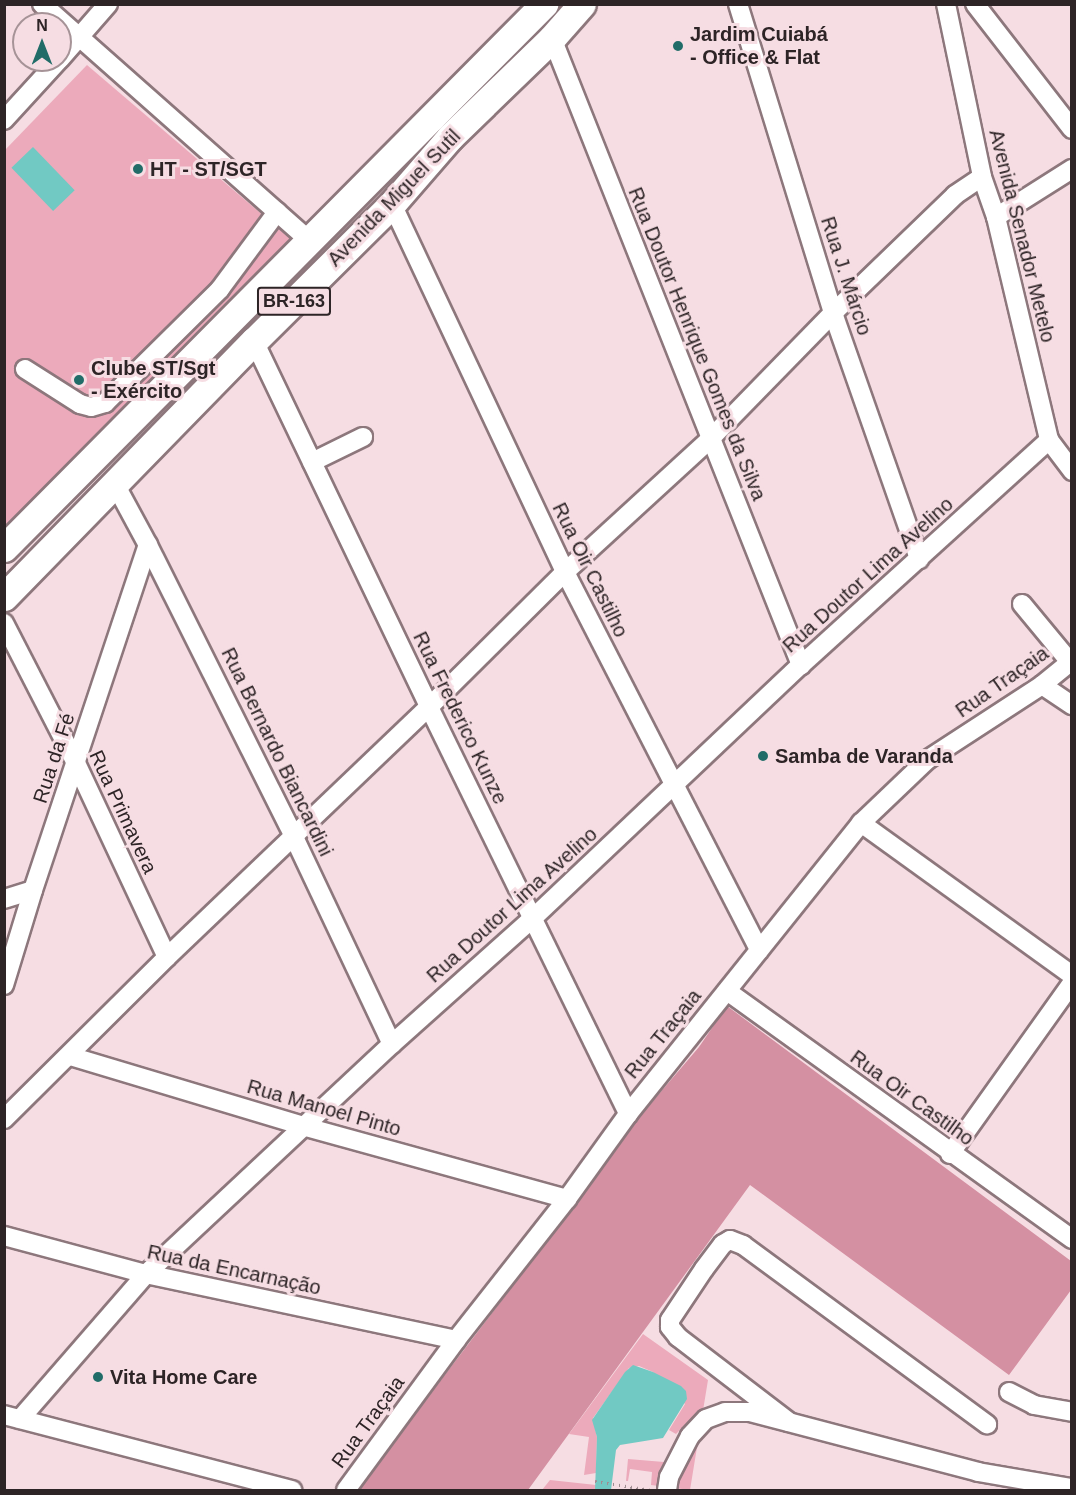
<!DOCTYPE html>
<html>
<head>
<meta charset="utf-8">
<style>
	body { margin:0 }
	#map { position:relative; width:1076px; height:1495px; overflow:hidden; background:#f6dde3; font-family:Helvetica,sans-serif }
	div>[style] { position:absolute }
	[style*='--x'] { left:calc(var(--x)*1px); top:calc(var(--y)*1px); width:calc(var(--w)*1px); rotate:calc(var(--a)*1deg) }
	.green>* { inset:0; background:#ecaabb }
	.forest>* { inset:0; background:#d490a2 }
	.water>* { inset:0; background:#71c9c3; transform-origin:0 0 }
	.path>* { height:3px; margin-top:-1.5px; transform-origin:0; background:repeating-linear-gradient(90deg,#9f8d91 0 1.5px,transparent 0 6px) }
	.roads { filter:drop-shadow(2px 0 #8d777c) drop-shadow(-2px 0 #8d777c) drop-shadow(0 2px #8d777c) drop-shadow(0 -2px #8d777c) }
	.minor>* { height:18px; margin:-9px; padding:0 9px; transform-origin:9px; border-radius:9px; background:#fff }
	.highway>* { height:27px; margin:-13.5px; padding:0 13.5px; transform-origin:13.5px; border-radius:13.5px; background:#fff }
	.dots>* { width:16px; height:16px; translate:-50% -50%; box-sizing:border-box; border:3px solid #f6dde3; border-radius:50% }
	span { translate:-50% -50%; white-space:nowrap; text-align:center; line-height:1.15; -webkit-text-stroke:6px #f6dde3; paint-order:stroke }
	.shield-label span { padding:2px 4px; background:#f6dde3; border:2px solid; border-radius:4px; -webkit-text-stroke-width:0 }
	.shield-label { font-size:18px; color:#2d2426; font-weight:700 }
	.poi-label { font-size:20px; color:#2d2426; font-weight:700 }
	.left { translate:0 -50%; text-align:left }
	.street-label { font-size:20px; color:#2d2426 }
	.frame { position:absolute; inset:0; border:6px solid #2d2426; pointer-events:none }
	.north { position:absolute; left:12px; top:12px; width:60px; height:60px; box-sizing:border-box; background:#f6dde3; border:2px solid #a69397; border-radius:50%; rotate:0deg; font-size:16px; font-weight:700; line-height:24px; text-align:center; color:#2d2426 }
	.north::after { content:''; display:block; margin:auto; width:21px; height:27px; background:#216c68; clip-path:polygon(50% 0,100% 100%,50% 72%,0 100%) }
</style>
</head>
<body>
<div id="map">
	<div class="green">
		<div style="clip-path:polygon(87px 65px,291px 239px,17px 520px,5px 528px,5px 150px)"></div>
		<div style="clip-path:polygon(643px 1334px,708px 1380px,690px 1490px,651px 1485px,652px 1472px,630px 1469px,628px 1481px,626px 1481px,628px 1459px,664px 1462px,689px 1431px,689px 1426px,684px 1426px,676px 1434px,669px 1430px,685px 1404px,653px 1372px,639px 1366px,629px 1368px,593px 1418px,597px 1437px,596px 1473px,584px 1475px,589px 1437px,569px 1434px)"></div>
		<div style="clip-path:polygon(550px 1480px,596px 1485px,596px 1487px,595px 1490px,542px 1490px)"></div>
	</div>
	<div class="forest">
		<div style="clip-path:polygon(727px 1006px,1071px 1261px,1071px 1290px,1009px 1375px,750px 1185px,528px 1490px,357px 1490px,554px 1232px,629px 1129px,699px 1047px)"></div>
	</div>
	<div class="water">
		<div style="left:33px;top:147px;width:60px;height:30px;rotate:46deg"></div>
		<div style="clip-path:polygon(633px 1365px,653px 1372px,681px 1386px,686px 1391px,687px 1399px,663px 1438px,620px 1445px,616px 1450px,611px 1490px,595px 1490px,597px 1437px,592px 1420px,625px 1372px)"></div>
	</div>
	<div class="path">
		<div style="--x:595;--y:1481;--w:57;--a:9.1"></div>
	</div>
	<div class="roads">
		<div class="minor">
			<div style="--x:42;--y:4;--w:358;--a:41.5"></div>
			<div style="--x:738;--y:4;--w:323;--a:72.9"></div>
			<div style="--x:833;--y:313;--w:261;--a:70.7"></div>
			<div style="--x:946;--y:4;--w:177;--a:78.2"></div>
			<div style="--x:982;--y:177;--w:42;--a:70.7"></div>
			<div style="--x:996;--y:217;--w:229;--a:76.6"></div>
			<div style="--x:1049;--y:440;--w:39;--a:53"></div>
			<div style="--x:975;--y:4;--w:158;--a:52.2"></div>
			<div style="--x:552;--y:38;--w:675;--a:68.34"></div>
			<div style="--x:60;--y:59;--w:73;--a:-48.9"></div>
			<div style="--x:4;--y:120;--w:81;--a:-47.5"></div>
			<div style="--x:392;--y:204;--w:407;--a:64.8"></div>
			<div style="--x:565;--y:572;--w:425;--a:62.8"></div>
			<div style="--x:996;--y:217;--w:90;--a:-32.3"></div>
			<div style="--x:254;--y:341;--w:406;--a:64.4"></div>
			<div style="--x:429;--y:707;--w:453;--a:63.9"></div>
			<div style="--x:25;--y:369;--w:65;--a:32.5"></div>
			<div style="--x:80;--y:404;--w:11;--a:15"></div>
			<div style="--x:91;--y:407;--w:15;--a:-16"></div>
			<div style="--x:105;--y:403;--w:162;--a:-44.7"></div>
			<div style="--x:220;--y:289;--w:96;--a:-53.5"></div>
			<div style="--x:312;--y:462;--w:57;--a:-26.1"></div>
			<div style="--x:115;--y:484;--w:69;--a:61.6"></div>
			<div style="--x:148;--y:545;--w:324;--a:63.4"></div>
			<div style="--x:293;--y:835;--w:231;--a:64.7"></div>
			<div style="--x:1022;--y:604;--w:75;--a:50.4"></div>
			<div style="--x:4;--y:623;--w:157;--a:62.8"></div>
			<div style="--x:76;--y:763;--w:214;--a:64.9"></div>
			<div style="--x:1042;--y:685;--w:36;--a:34"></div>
			<div style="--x:861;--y:823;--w:260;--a:35.8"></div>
			<div style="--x:4;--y:899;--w:30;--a:-17"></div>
			<div style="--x:4;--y:985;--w:99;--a:-73"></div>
			<div style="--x:33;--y:890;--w:364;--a:-71.6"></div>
			<div style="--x:727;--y:991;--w:425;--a:35.7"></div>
			<div style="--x:70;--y:1056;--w:246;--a:16.7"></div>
			<div style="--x:306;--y:1127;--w:271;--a:15.4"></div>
			<div style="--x:4;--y:1119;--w:230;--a:-44.8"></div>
			<div style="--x:167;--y:957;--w:362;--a:-43.7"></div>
			<div style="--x:429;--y:707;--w:192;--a:-44.8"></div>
			<div style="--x:565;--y:572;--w:197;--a:-42.5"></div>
			<div style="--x:710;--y:439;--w:176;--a:-45.7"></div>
			<div style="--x:833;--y:313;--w:170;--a:-44"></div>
			<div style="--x:955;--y:195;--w:32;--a:-34"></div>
			<div style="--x:950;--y:1154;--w:210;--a:-54.5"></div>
			<div style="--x:4;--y:1236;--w:147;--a:15"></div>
			<div style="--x:146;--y:1274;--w:317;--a:12"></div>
			<div style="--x:1009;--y:1392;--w:28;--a:27"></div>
			<div style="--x:1034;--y:1405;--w:39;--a:10"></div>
			<div style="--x:4;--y:1415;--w:298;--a:14.6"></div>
			<div style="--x:20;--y:1419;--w:192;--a:-49"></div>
			<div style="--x:146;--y:1274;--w:337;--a:-43.1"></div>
			<div style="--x:392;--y:1044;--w:189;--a:-41.8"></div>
			<div style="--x:533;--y:918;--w:369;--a:-43.4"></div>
			<div style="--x:801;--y:665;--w:335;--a:-42.2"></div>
			<div style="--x:789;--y:1422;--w:140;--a:-142.6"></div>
			<div style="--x:678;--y:1337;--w:13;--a:-129"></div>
			<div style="--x:670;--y:1327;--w:7;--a:-90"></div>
			<div style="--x:670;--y:1320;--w:61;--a:-56.3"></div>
			<div style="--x:704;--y:1269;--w:31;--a:-53"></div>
			<div style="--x:723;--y:1244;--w:8;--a:-30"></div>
			<div style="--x:730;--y:1240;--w:14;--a:21"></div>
			<div style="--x:743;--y:1245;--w:303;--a:36.3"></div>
			<div style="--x:346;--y:1490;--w:186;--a:-53.7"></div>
			<div style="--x:456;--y:1340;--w:179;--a:-51.8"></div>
			<div style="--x:567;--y:1199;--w:105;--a:-54.3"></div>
			<div style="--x:628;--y:1114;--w:373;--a:-51.3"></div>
			<div style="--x:861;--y:823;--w:91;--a:-43.7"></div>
			<div style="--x:927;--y:760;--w:137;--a:-33.1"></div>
			<div style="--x:1042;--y:685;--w:38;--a:-39"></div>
			<div style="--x:667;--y:1490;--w:13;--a:-81"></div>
			<div style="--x:669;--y:1477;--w:46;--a:-62.9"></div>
			<div style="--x:690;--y:1436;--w:23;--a:-47"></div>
			<div style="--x:706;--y:1419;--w:20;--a:-20"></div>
			<div style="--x:725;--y:1412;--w:25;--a:0"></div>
			<div style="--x:750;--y:1412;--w:236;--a:14.7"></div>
			<div style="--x:978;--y:1472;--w:95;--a:9.7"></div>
		</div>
		<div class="highway">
			<div style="--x:4;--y:548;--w:767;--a:-45.21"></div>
			<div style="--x:4;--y:597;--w:358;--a:-45.7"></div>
			<div style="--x:254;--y:341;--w:194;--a:-44.8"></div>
			<div style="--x:392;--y:204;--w:89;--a:-49.1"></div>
			<div style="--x:450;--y:137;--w:142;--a:-44.1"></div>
			<div style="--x:552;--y:38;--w:45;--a:-48.6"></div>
		</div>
	</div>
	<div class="dots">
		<div style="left:678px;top:46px;background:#216c68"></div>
		<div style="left:138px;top:169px;background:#216c68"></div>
		<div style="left:79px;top:380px;background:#216c68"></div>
		<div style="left:763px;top:756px;background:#216c68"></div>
		<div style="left:98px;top:1377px;background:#216c68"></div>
	</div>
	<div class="shield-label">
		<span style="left:294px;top:301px">BR-163</span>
	</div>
	<div class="poi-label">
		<span class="left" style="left:690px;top:46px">Jardim Cuiabá<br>- Office &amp; Flat</span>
		<span class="left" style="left:150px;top:169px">HT - ST/SGT</span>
		<span class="left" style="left:91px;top:380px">Clube ST/Sgt<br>- Exército</span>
		<span class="left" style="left:775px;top:756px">Samba de Varanda</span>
		<span class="left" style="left:110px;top:1377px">Vita Home Care</span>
	</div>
	<div class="street-label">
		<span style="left:394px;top:198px;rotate:-46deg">Avenida Miguel Sutil</span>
		<span style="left:1022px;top:236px;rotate:76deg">Avenida Senador Metelo</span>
		<span style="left:846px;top:276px;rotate:72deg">Rua J. Márcio</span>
		<span style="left:697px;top:344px;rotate:68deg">Rua Doutor Henrique Gomes da Silva</span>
		<span style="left:590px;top:570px;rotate:64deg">Rua Oir Castilho</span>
		<span style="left:868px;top:575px;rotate:-42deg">Rua Doutor Lima Avelino</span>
		<span style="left:1002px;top:682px;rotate:-35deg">Rua Traçaia</span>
		<span style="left:460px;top:718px;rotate:64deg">Rua Frederico Kunze</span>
		<span style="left:277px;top:752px;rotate:64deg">Rua Bernardo Biancardini</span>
		<span style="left:54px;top:758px;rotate:-72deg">Rua da Fé</span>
		<span style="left:123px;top:812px;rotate:65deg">Rua Primavera</span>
		<span style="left:512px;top:905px;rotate:-42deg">Rua Doutor Lima Avelino</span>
		<span style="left:663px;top:1034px;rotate:-51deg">Rua Traçaia</span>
		<span style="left:912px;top:1098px;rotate:36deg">Rua Oir Castilho</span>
		<span style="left:324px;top:1108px;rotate:16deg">Rua Manoel Pinto</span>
		<span style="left:234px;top:1270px;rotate:12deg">Rua da Encarnação</span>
		<span style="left:368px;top:1422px;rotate:-54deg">Rua Traçaia</span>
	</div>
	<div class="frame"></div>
	<div class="north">N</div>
</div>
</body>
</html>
